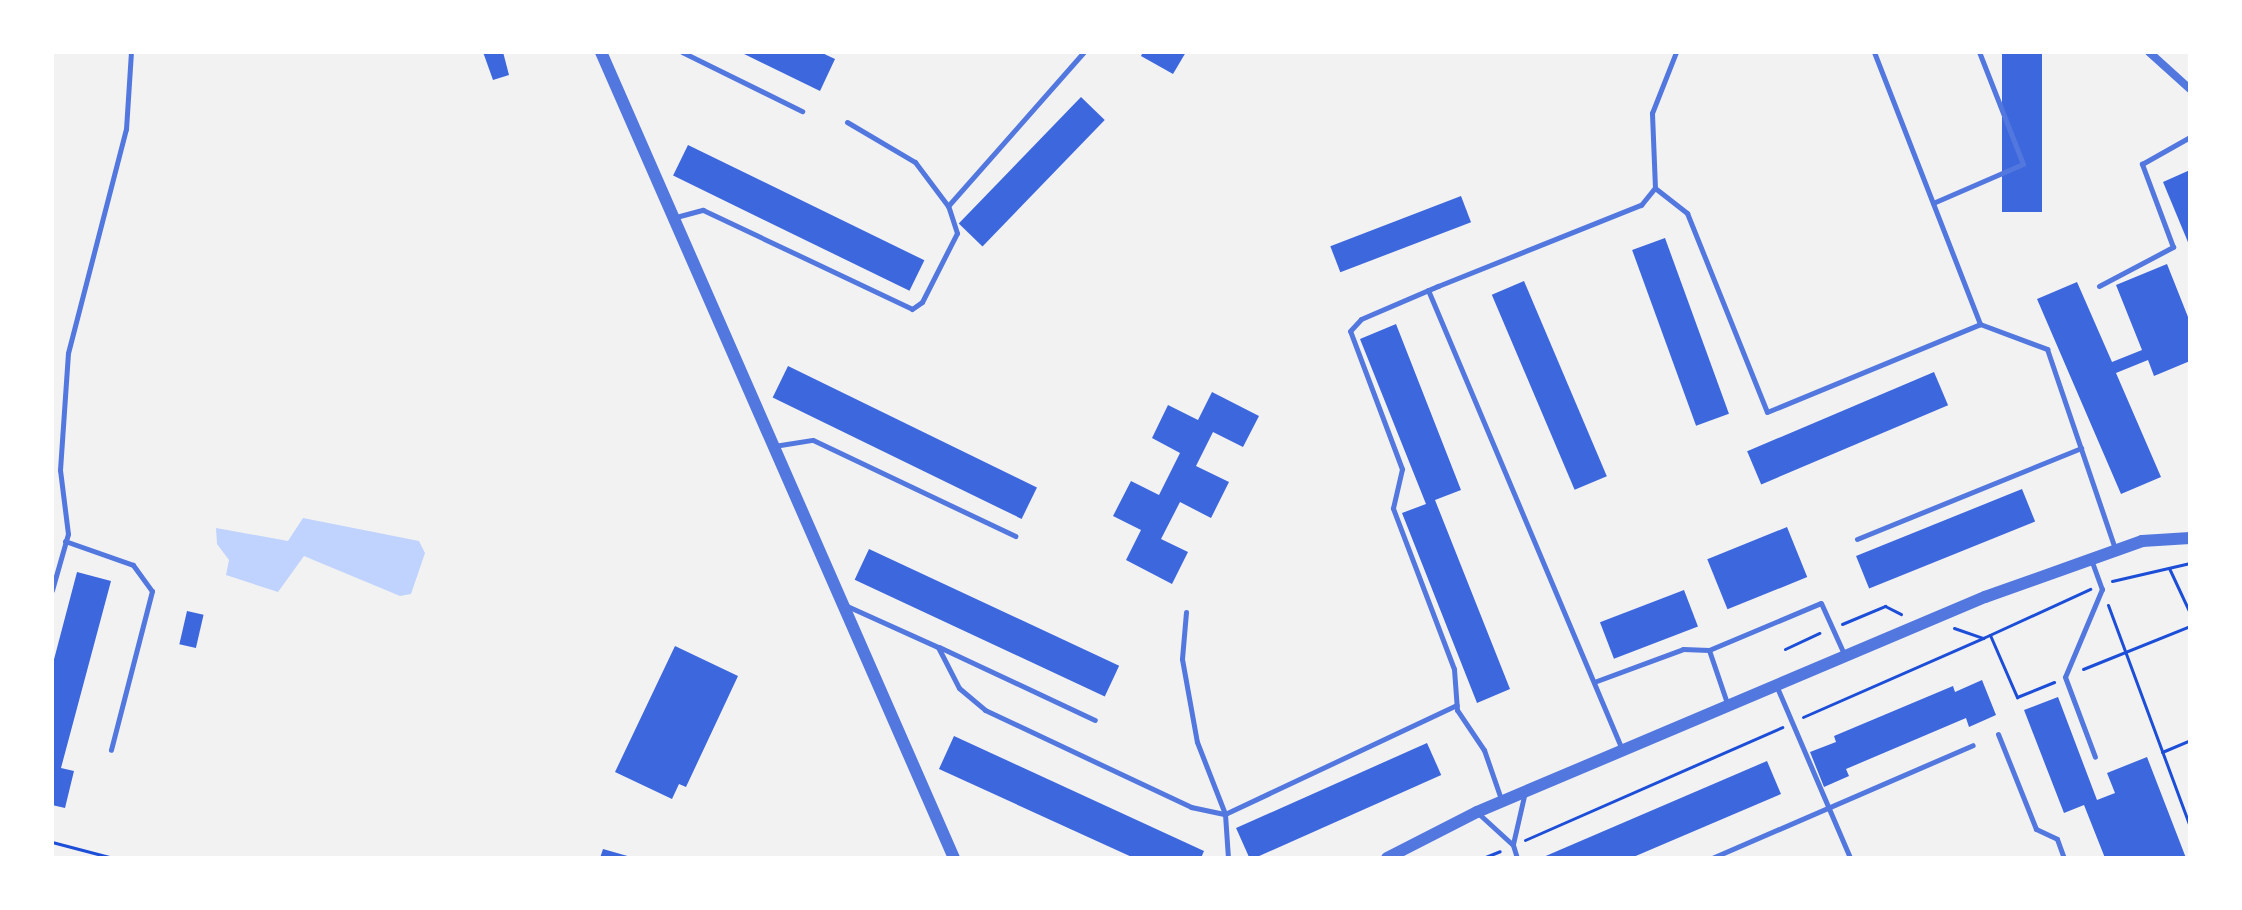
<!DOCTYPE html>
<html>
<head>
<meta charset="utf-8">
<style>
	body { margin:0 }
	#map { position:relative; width:2242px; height:910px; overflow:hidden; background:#f2f2f2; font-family:"DM Sans",sans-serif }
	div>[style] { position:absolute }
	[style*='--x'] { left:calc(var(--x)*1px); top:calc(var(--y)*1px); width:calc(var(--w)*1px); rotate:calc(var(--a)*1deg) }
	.water>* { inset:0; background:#bfd3fe }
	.building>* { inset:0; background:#3d67dc; transform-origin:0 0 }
	.path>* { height:3px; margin:-1.5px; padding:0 1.5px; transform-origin:1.5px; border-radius:1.5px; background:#1d4ed8 }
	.service>* { height:5px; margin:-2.5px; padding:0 2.5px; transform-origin:2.5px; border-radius:2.5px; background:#5277de }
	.minor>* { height:8px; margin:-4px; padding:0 4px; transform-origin:4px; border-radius:4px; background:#5277de }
	.tertiary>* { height:12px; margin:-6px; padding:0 6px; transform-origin:6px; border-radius:6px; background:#5277de }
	span { translate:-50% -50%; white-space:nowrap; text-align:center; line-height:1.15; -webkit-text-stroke:8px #fff; paint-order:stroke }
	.frame { position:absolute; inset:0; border:54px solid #fff; pointer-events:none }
</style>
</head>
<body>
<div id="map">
	<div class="water">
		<div style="clip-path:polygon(303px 518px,419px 541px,425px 553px,411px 594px,400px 596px,304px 556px,278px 592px,226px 575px,229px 560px,217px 544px,216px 528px,288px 541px)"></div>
	</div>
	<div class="building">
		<div style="clip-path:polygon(483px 52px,503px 52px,509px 75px,493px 80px)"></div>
		<div style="clip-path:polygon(740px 52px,820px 52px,835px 59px,820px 91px)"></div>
		<div style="clip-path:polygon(1143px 52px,1186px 52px,1173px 74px,1141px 56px)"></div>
		<div style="left:2002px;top:52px;width:40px;height:160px"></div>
		<div style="left:1081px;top:97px;width:33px;height:176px;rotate:44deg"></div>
		<div style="left:688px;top:145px;width:263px;height:34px;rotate:26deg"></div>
		<div style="clip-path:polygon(2190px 170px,2190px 247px,2163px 182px)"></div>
		<div style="left:1461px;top:196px;width:28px;height:140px;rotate:69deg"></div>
		<div style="left:1665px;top:238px;width:187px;height:35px;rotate:70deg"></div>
		<div style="clip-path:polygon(2167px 264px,2190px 322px,2190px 361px,2154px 376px,2148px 360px,2116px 373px,2161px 477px,2121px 494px,2037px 299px,2077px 282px,2112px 362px,2142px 350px,2116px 285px)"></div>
		<div style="left:1524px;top:281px;width:212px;height:35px;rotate:67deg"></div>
		<div style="clip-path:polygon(1396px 324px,1461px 490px,1435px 500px,1510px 689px,1477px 703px,1402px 513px,1426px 504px,1360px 339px)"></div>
		<div style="left:788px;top:366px;width:277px;height:35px;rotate:26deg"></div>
		<div style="left:1934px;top:372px;width:36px;height:203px;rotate:67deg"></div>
		<div style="clip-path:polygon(1212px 392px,1259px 416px,1243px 447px,1213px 432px,1196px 466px,1229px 482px,1211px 518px,1180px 502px,1161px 539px,1188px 552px,1172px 584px,1126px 560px,1141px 530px,1113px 516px,1131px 481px,1159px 495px,1180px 453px,1152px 438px,1168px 405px,1198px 420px)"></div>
		<div style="left:2022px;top:489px;width:35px;height:179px;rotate:68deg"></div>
		<div style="left:1787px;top:527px;width:54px;height:86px;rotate:68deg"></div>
		<div style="left:869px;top:549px;width:276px;height:34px;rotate:25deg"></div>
		<div style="clip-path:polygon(77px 572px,111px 581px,61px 768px,74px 771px,65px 808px,52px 805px,52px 667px)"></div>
		<div style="left:1684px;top:590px;width:39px;height:90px;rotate:69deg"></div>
		<div style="left:187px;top:611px;width:17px;height:34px;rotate:13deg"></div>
		<div style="clip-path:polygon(675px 646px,738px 676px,686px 787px,679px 784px,672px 799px,615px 772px)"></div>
		<div style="clip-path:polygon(1982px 680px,1996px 715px,1969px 727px,1966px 718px,1846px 769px,1849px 776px,1824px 787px,1810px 752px,1836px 742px,1834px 736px,1953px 686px,1955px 692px)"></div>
		<div style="clip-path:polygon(2058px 697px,2097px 800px,2115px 793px,2107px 773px,2147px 757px,2186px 858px,2105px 858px,2084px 805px,2064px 813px,2024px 710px)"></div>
		<div style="clip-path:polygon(954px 736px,1204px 851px,1201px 858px,1134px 858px,939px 769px)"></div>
		<div style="left:1427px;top:743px;width:35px;height:209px;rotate:66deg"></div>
		<div style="clip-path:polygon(1767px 761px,1781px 794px,1631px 858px,1541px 858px)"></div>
		<div style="clip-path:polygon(603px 849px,631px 857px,631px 858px,600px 858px)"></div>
	</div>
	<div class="path">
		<div style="--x:2169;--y:568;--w:50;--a:65"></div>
		<div style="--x:2112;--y:581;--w:80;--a:-13"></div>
		<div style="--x:2108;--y:605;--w:237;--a:69.7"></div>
		<div style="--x:1842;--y:624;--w:47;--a:-22.7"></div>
		<div style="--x:1885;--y:606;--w:18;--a:27"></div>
		<div style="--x:1954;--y:628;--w:31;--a:19"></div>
		<div style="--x:1983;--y:638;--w:118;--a:-24.6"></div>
		<div style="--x:1990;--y:635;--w:68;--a:66.5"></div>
		<div style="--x:2017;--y:697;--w:40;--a:-22"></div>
		<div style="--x:1785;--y:649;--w:38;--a:-25"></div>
		<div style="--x:2083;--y:669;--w:115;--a:-21.9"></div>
		<div style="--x:1803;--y:717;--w:197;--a:-23.7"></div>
		<div style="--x:2162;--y:752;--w:30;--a:-23"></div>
		<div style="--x:1525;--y:840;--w:281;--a:-23.7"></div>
		<div style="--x:52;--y:842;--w:63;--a:14.7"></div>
		<div style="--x:1483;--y:858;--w:18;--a:-22"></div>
	</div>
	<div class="service">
		<div style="--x:682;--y:52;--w:134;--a:26.2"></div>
		<div style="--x:1874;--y:52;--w:292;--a:68.7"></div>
		<div style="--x:1980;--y:324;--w:72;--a:20.5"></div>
		<div style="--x:2047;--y:349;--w:211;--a:71.2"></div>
		<div style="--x:847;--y:122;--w:79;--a:30.5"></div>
		<div style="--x:915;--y:162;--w:55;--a:53.1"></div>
		<div style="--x:1655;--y:188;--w:41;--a:38"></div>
		<div style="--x:1687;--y:213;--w:214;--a:68.1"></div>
		<div style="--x:1767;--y:412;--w:230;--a:-22.4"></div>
		<div style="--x:1933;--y:203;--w:98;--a:-23.4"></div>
		<div style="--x:2023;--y:164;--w:120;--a:-111.4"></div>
		<div style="--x:676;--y:217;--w:28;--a:-15"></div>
		<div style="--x:703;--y:210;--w:231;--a:25.3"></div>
		<div style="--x:912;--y:309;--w:12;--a:-35"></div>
		<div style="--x:922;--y:302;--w:77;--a:-63.1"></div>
		<div style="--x:957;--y:233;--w:28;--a:-108"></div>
		<div style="--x:948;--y:206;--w:205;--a:-48.6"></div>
		<div style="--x:2099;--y:286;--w:84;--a:-27.8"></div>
		<div style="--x:2173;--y:247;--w:89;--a:-110.5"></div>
		<div style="--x:2142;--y:164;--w:55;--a:-29.4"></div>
		<div style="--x:1428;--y:290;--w:499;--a:67.1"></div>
		<div style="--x:774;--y:446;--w:39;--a:-9"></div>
		<div style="--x:813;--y:440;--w:224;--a:25.4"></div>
		<div style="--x:1857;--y:539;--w:242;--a:-22.1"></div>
		<div style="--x:65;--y:541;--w:72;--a:19.4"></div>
		<div style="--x:133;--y:565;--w:32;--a:54"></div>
		<div style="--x:152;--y:591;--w:164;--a:104.5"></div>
		<div style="--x:2092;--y:562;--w:29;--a:70"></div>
		<div style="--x:2102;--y:589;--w:95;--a:112.8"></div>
		<div style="--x:2065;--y:677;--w:85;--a:69.4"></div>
		<div style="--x:52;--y:590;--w:58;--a:-74.1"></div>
		<div style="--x:68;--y:534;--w:64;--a:-97.1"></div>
		<div style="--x:60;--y:470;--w:117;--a:-86.1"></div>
		<div style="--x:68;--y:353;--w:231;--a:-75.5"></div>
		<div style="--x:126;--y:129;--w:77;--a:-86.3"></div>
		<div style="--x:847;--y:606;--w:100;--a:24.3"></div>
		<div style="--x:938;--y:647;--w:46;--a:62.9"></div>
		<div style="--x:959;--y:688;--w:34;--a:40"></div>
		<div style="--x:985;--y:710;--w:228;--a:25.2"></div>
		<div style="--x:1191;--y:807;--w:35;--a:12"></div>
		<div style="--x:1186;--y:612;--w:47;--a:94.9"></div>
		<div style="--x:1182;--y:659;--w:84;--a:79.8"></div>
		<div style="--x:1197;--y:742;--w:77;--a:68.7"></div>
		<div style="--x:939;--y:647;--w:172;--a:25.1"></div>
		<div style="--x:1594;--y:682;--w:95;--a:-20.3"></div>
		<div style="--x:1683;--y:649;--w:26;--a:2"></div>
		<div style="--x:1776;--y:685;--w:188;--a:66.8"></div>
		<div style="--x:1727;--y:703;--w:56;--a:-108.8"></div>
		<div style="--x:1709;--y:650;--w:121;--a:-22.8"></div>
		<div style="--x:1821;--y:603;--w:56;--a:65.7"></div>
		<div style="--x:1998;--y:734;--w:102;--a:68.2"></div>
		<div style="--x:2036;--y:829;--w:23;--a:25"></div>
		<div style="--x:2057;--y:839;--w:20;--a:70"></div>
		<div style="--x:1501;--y:799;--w:52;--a:-109.1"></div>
		<div style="--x:1484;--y:750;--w:48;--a:-124"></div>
		<div style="--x:1457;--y:710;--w:41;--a:-94.2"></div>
		<div style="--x:1454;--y:669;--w:172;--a:-110.8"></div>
		<div style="--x:1393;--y:508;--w:40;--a:-77"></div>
		<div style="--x:1402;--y:469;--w:147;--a:-110.6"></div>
		<div style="--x:1350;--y:331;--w:16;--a:-47"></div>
		<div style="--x:1361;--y:319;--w:84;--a:-23.2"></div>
		<div style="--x:1438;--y:286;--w:219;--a:-21.8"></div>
		<div style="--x:1641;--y:205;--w:22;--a:-51"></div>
		<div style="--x:1655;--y:188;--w:75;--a:-92.3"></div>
		<div style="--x:1652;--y:113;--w:66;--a:-68.5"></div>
		<div style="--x:1479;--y:814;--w:46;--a:42.4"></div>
		<div style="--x:1513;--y:845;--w:14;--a:73"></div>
		<div style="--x:1513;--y:844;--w:49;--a:-77.1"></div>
		<div style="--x:1228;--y:858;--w:44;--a:-93.9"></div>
		<div style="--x:1225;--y:814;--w:256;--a:-25.2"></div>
		<div style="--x:1712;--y:858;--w:284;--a:-23.4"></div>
	</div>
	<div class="minor">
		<div style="--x:2149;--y:52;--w:55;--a:42.1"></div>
	</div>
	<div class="tertiary">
		<div style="--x:601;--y:52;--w:880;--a:66.35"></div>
		<div style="--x:1387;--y:858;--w:101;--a:-27.1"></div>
		<div style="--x:1477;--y:812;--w:552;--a:-22.94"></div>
		<div style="--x:1985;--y:597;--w:167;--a:-19.6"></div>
		<div style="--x:2142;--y:541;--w:48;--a:-3.6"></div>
	</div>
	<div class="frame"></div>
</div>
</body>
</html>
